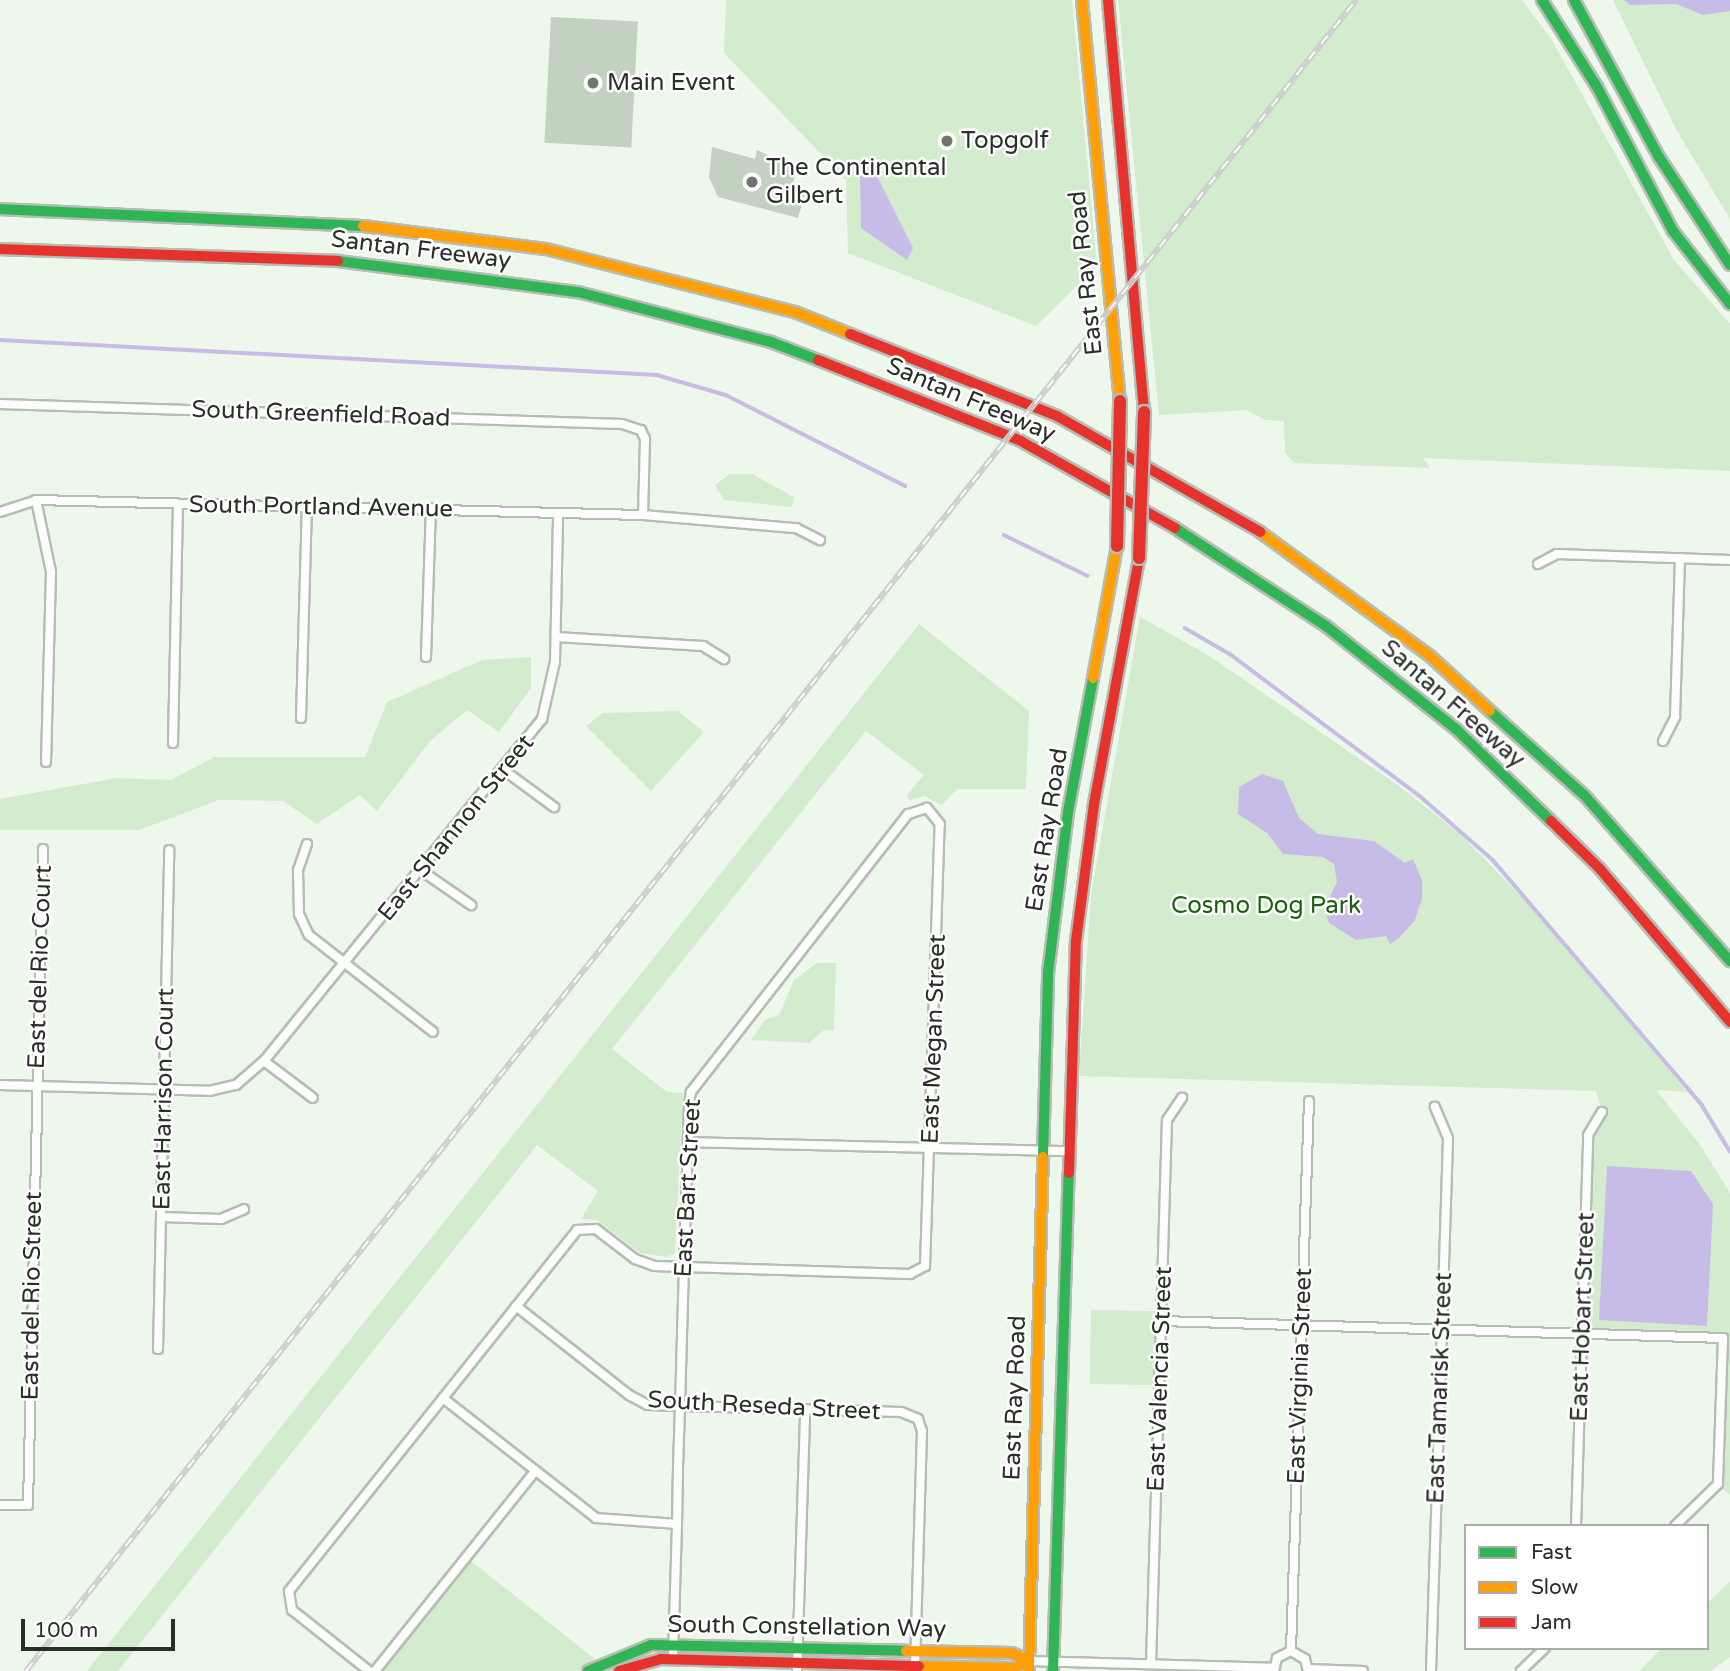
<!DOCTYPE html>
<html>
<head>
<meta charset="utf-8">
<style>
	body { margin:0 }
	#map { position:relative; width:1730px; height:1671px; overflow:hidden; background:#eef7ec; font-family:"Varela Round",sans-serif }
	div>[style] { position:absolute }
	[style*='--x'] { left:calc(var(--x)*1px); top:calc(var(--y)*1px); width:calc(var(--w)*1px); rotate:calc(var(--a)*1deg) }
	.green>* { inset:0; background:#d3ecce; transform-origin:0 0 }
	.water>* { inset:0; background:#c7bbe7 }
	.stream>* { height:3.5px; margin:-1.75px; padding:0 1.75px; transform-origin:1.75px; border-radius:1.75px; background:#c7bbe7 }
	.building>* { inset:0; background:#c3d1c1; transform-origin:0 0 }
	.roads { filter:drop-shadow(2px 0 #b6bdb5) drop-shadow(-2px 0 #b6bdb5) drop-shadow(0 2px #b6bdb5) drop-shadow(0 -2px #b6bdb5) }
	.street>* { height:8px; margin:-4px; padding:0 4px; transform-origin:4px; border-radius:4px; background:#fcfefc }
	.fast>* { height:10px; margin:-5px; padding:0 5px; transform-origin:5px; border-radius:5px; background:#30b455 }
	.slow>* { height:10px; margin:-5px; padding:0 5px; transform-origin:5px; border-radius:5px; background:#ff9f0a }
	.jam>* { height:10px; margin:-5px; padding:0 5px; transform-origin:5px; border-radius:5px; background:#e5322d }
	.rail>* { height:6px; margin-top:-3px; transform-origin:0; background:repeating-linear-gradient(90deg,#fff 0 10px,#cdcfcd 0 20px); box-sizing:border-box; border-block:2px solid #cdcfcd }
	.bridges { filter:drop-shadow(2px 0 #b6bdb5) drop-shadow(-2px 0 #b6bdb5) drop-shadow(0 2px #b6bdb5) drop-shadow(0 -2px #b6bdb5) }
	.jam-bridge>* { height:12px; margin:-6px; padding:0 6px; transform-origin:6px; border-radius:6px; background:#e5322d }
	.dots>* { width:19px; height:19px; translate:-50% -50%; box-sizing:border-box; border:4px solid #fff; border-radius:50% }
	span { translate:-50% -50%; white-space:nowrap; text-align:center; line-height:1.15; -webkit-text-stroke:5px #fff; paint-order:stroke }
	.poi-label { font-size:24px; color:#292f28 }
	.left { translate:0 -50%; text-align:left }
	.street-label { font-size:24px; color:#292f28 }
	.park-label { font-size:24px; color:#1c5e0f }
	.legend { position:absolute; left:1464px; top:1524px; width:245px; height:126px; box-sizing:border-box; background:#fff; border:2px solid #a9aca9; margin:0; padding:9px 12px; list-style:none; font-size:21px; color:#292f28 }
	.legend li { display:flex; align-items:center; gap:14px; height:35px }
	.legend b { width:35px; border:2px solid #a9aca9 }
	.scale { position:absolute; left:21px; top:1619px; width:154px; height:32px; box-sizing:border-box; border:4px solid #292f28; border-top:0; padding-left:9px; font-size:21px; line-height:24px; white-space:nowrap; color:#292f28; -webkit-text-stroke:5px #fff; paint-order:stroke }
</style>
</head>
<body>
<div id="map">
	<div class="green">
		<div style="clip-path:polygon(726px 0,1072px 0,1097px 266px,1036px 326px,848px 253px,846px 180px,724px 53px)"></div>
		<div style="clip-path:polygon(1118px 0,1522px 0,1552px 40px,1674px 260px,1730px 324px,1730px 471px,1423px 458px,1430px 468px,1294px 463px,1285px 453px,1284px 421px,1265px 420px,1247px 410px,1159px 415px)"></div>
		<div style="clip-path:polygon(1613px 0,1730px 0,1730px 219px,1677px 131px)"></div>
		<div style="clip-path:polygon(730px 474px,752px 474px,794px 497px,792px 507px,724px 500px,715px 485px)"></div>
		<div style="clip-path:polygon(1140px 617px,1208px 655px,1399px 786px,1460px 834px,1544px 920px,1687px 1092px,1656px 1090px,1701px 1146px,1730px 1193px,1730px 1495px,1718px 1484px,1723px 1338px,1582px 1334px,1588px 1135px,1602px 1112px,1596px 1091px,1079px 1076px,1091px 895px)"></div>
		<div style="clip-path:polygon(919px 624px,1029px 711px,1026px 789px,957px 789px,942px 805px,924px 796px,910px 800px,906px 796px,924px 775px,866px 731px,612px 1049px,667px 1092px,683px 1093px,675px 1253px,667px 1257px,640px 1253px,597px 1220px,581px 1219px,598px 1191px,537px 1145px,118px 1671px,87px 1671px)"></div>
		<div style="clip-path:polygon(531px 657px,531px 688px,499px 732px,467px 710px,430px 741px,377px 811px,360px 795px,317px 824px,283px 801px,219px 800px,139px 830px,0 830px,0 799px,117px 778px,171px 780px,214px 757px,365px 757px,387px 702px,482px 660px)"></div>
		<div style="clip-path:polygon(678px 711px,704px 732px,651px 791px,586px 726px,603px 713px)"></div>
		<div style="clip-path:polygon(817px 963px,836px 963px,834px 1031px,824px 1030px,809px 1043px,751px 1040px,765px 1020px,779px 1015px,794px 980px)"></div>
		<div style="left:1091px;top:1310px;width:70px;height:74px;rotate:1deg"></div>
		<div style="clip-path:polygon(466px 1557px,606px 1668px,637px 1656px,636px 1671px,375px 1671px)"></div>
		<div style="clip-path:polygon(1730px 1581px,1730px 1657px,1711px 1671px,1639px 1671px,1662px 1648px,1707px 1648px,1707px 1604px)"></div>
	</div>
	<div class="water">
		<div style="clip-path:polygon(1624px 0,1730px 0,1730px 11px,1703px 15px,1676px 4px,1630px 5px)"></div>
		<div style="clip-path:polygon(866px 165px,877px 176px,913px 248px,907px 260px,861px 228px,860px 175px)"></div>
		<div style="clip-path:polygon(1262px 774px,1283px 781px,1299px 818px,1318px 834px,1374px 841px,1405px 863px,1413px 859px,1422px 880px,1422px 898px,1415px 920px,1400px 937px,1390px 944px,1386px 936px,1356px 940px,1329px 923px,1324px 909px,1337px 882px,1334px 864px,1323px 857px,1283px 854px,1267px 833px,1238px 814px,1239px 787px)"></div>
		<div style="clip-path:polygon(1607px 1166px,1691px 1171px,1713px 1204px,1707px 1326px,1599px 1320px)"></div>
	</div>
	<div class="stream">
		<div style="--x:0;--y:340;--w:658;--a:3.05"></div>
		<div style="--x:657;--y:375;--w:72;--a:16.2"></div>
		<div style="--x:726;--y:395;--w:201;--a:26.9"></div>
		<div style="--x:1004;--y:535;--w:93;--a:26"></div>
		<div style="--x:1185;--y:628;--w:52;--a:30"></div>
		<div style="--x:1230;--y:654;--w:237;--a:36.8"></div>
		<div style="--x:1420;--y:796;--w:97;--a:41.2"></div>
		<div style="--x:1493;--y:860;--w:322;--a:49.5"></div>
		<div style="--x:1702;--y:1105;--w:54;--a:58.7"></div>
	</div>
	<div class="building">
		<div style="left:551px;top:17px;width:87px;height:126px;rotate:3deg"></div>
		<div style="clip-path:polygon(712px 147px,755px 159px,757px 150px,797px 168px,792px 186px,806px 190px,798px 218px,718px 197px,709px 177px)"></div>
	</div>
	<div class="roads">
		<div class="street">
			<div style="--x:0;--y:404;--w:622;--a:1.84"></div>
			<div style="--x:622;--y:424;--w:20;--a:18"></div>
			<div style="--x:641;--y:430;--w:10;--a:66"></div>
			<div style="--x:645;--y:439;--w:76;--a:91.5"></div>
			<div style="--x:36;--y:500;--w:74;--a:78.2"></div>
			<div style="--x:51;--y:572;--w:190;--a:91.5"></div>
			<div style="--x:0;--y:512;--w:38;--a:-18"></div>
			<div style="--x:36;--y:500;--w:607;--a:1.42"></div>
			<div style="--x:643;--y:515;--w:154;--a:4.9"></div>
			<div style="--x:796;--y:528;--w:27;--a:27"></div>
			<div style="--x:1538;--y:564;--w:21;--a:-28"></div>
			<div style="--x:1557;--y:554;--w:173;--a:2"></div>
			<div style="--x:556;--y:637;--w:147;--a:3.5"></div>
			<div style="--x:703;--y:646;--w:25;--a:32"></div>
			<div style="--x:426;--y:657;--w:149;--a:-88.1"></div>
			<div style="--x:301;--y:718;--w:212;--a:-88.4"></div>
			<div style="--x:1663;--y:741;--w:27;--a:-63"></div>
			<div style="--x:1675;--y:717;--w:159;--a:-88.2"></div>
			<div style="--x:173;--y:743;--w:239;--a:-88.8"></div>
			<div style="--x:505;--y:771;--w:61;--a:36.3"></div>
			<div style="--x:307;--y:844;--w:28;--a:109"></div>
			<div style="--x:298;--y:870;--w:44;--a:88.7"></div>
			<div style="--x:299;--y:914;--w:23;--a:65"></div>
			<div style="--x:309;--y:935;--w:157;--a:38"></div>
			<div style="--x:422;--y:871;--w:60;--a:34.8"></div>
			<div style="--x:264;--y:1061;--w:61;--a:37.1"></div>
			<div style="--x:0;--y:1085;--w:209;--a:1.6"></div>
			<div style="--x:209;--y:1091;--w:28;--a:-13"></div>
			<div style="--x:236;--y:1085;--w:37;--a:-41"></div>
			<div style="--x:264;--y:1061;--w:441;--a:-50.9"></div>
			<div style="--x:542;--y:719;--w:58;--a:-77.2"></div>
			<div style="--x:555;--y:662;--w:148;--a:-88.8"></div>
			<div style="--x:688;--y:1142;--w:379;--a:1.4"></div>
			<div style="--x:162;--y:1217;--w:59;--a:1.9"></div>
			<div style="--x:221;--y:1219;--w:25;--a:-23"></div>
			<div style="--x:516;--y:1306;--w:144;--a:38.2"></div>
			<div style="--x:629;--y:1395;--w:21;--a:28"></div>
			<div style="--x:648;--y:1405;--w:253;--a:1.6"></div>
			<div style="--x:901;--y:1412;--w:18;--a:22"></div>
			<div style="--x:918;--y:1419;--w:13;--a:72"></div>
			<div style="--x:922;--y:1431;--w:240;--a:91.7"></div>
			<div style="--x:1161;--y:1321;--w:562;--a:1.73"></div>
			<div style="--x:1723;--y:1338;--w:146;--a:92"></div>
			<div style="--x:1718;--y:1484;--w:60;--a:135.7"></div>
			<div style="--x:158;--y:1349;--w:499;--a:-88.7"></div>
			<div style="--x:443;--y:1398;--w:194;--a:38.1"></div>
			<div style="--x:596;--y:1518;--w:81;--a:4.2"></div>
			<div style="--x:0;--y:1505;--w:28;--a:0"></div>
			<div style="--x:28;--y:1505;--w:656;--a:-88.69"></div>
			<div style="--x:1576;--y:1526;--w:391;--a:-88.2"></div>
			<div style="--x:1588;--y:1135;--w:27;--a:-59"></div>
			<div style="--x:1291;--y:1651;--w:550;--a:-88.13"></div>
			<div style="--x:1029;--y:1661;--w:244;--a:1.6"></div>
			<div style="--x:1151;--y:1664;--w:544;--a:-88.32"></div>
			<div style="--x:1167;--y:1120;--w:27;--a:-56"></div>
			<div style="--x:1308;--y:1669;--w:55;--a:2.1"></div>
			<div style="--x:369;--y:1671;--w:98;--a:-141.6"></div>
			<div style="--x:292;--y:1610;--w:19;--a:-99"></div>
			<div style="--x:289;--y:1591;--w:462;--a:-51.4"></div>
			<div style="--x:577;--y:1230;--w:19;--a:-3"></div>
			<div style="--x:596;--y:1229;--w:49;--a:37.6"></div>
			<div style="--x:635;--y:1259;--w:20;--a:20"></div>
			<div style="--x:654;--y:1266;--w:30;--a:2"></div>
			<div style="--x:684;--y:1267;--w:226;--a:1.8"></div>
			<div style="--x:910;--y:1274;--w:17;--a:-28"></div>
			<div style="--x:925;--y:1266;--w:442;--a:-88.1"></div>
			<div style="--x:940;--y:824;--w:21;--a:-129"></div>
			<div style="--x:927;--y:808;--w:20;--a:162"></div>
			<div style="--x:908;--y:814;--w:353;--a:128"></div>
			<div style="--x:691;--y:1092;--w:12;--a:99"></div>
			<div style="--x:689;--y:1104;--w:38;--a:92"></div>
			<div style="--x:688;--y:1142;--w:61;--a:91.9"></div>
			<div style="--x:686;--y:1203;--w:64;--a:91.8"></div>
			<div style="--x:684;--y:1267;--w:68;--a:91.7"></div>
			<div style="--x:682;--y:1335;--w:72;--a:91.6"></div>
			<div style="--x:680;--y:1407;--w:61;--a:91.9"></div>
			<div style="--x:678;--y:1468;--w:56;--a:91"></div>
			<div style="--x:677;--y:1524;--w:136;--a:91.7"></div>
			<div style="--x:375;--y:1671;--w:256;--a:-51.3"></div>
			<div style="--x:797;--y:1671;--w:261;--a:-88.2"></div>
			<div style="--x:1274;--y:1671;--w:13;--a:-77"></div>
			<div style="--x:1277;--y:1658;--w:16;--a:-27"></div>
			<div style="--x:1291;--y:1651;--w:16;--a:30"></div>
			<div style="--x:1305;--y:1659;--w:12;--a:76"></div>
			<div style="--x:1431;--y:1671;--w:533;--a:-88.17"></div>
			<div style="--x:1448;--y:1138;--w:34;--a:-113"></div>
			<div style="--x:1521;--y:1671;--w:33;--a:-44"></div>
		</div>
		<div class="fast">
			<div style="--x:1542;--y:0;--w:103;--a:57.7"></div>
			<div style="--x:1597;--y:87;--w:163;--a:62.2"></div>
			<div style="--x:1673;--y:231;--w:93;--a:52"></div>
			<div style="--x:1574;--y:0;--w:179;--a:61.6"></div>
			<div style="--x:1659;--y:157;--w:129;--a:56.7"></div>
			<div style="--x:0;--y:209;--w:363;--a:2.7"></div>
			<div style="--x:338;--y:261;--w:242;--a:7.4"></div>
			<div style="--x:578;--y:292;--w:199;--a:14.5"></div>
			<div style="--x:771;--y:342;--w:50;--a:21"></div>
			<div style="--x:1175;--y:528;--w:180;--a:33"></div>
			<div style="--x:1326;--y:626;--w:167;--a:38.4"></div>
			<div style="--x:1457;--y:730;--w:131;--a:44.1"></div>
			<div style="--x:1490;--y:711;--w:127;--a:41.8"></div>
			<div style="--x:1585;--y:796;--w:220;--a:48.7"></div>
			<div style="--x:1043;--y:1157;--w:184;--a:-88.4"></div>
			<div style="--x:1048;--y:973;--w:162;--a:-82.9"></div>
			<div style="--x:1068;--y:812;--w:136;--a:-79.4"></div>
			<div style="--x:588;--y:1671;--w:68;--a:-22.4"></div>
			<div style="--x:651;--y:1645;--w:255;--a:1.3"></div>
			<div style="--x:1053;--y:1671;--w:498;--a:-88.2"></div>
		</div>
		<div class="slow">
			<div style="--x:1082;--y:0;--w:403;--a:84.6"></div>
			<div style="--x:363;--y:226;--w:184;--a:7.2"></div>
			<div style="--x:546;--y:249;--w:257;--a:14.2"></div>
			<div style="--x:795;--y:312;--w:59;--a:21.8"></div>
			<div style="--x:1260;--y:532;--w:210;--a:36.1"></div>
			<div style="--x:1430;--y:656;--w:81;--a:42.5"></div>
			<div style="--x:1093;--y:678;--w:134;--a:-79.7"></div>
			<div style="--x:906;--y:1651;--w:106;--a:1.1"></div>
			<div style="--x:1012;--y:1653;--w:19;--a:25"></div>
			<div style="--x:919;--y:1666;--w:95;--a:1.2"></div>
			<div style="--x:1014;--y:1668;--w:17;--a:-25"></div>
			<div style="--x:1029;--y:1671;--w:514;--a:-88.44"></div>
		</div>
		<div class="jam">
			<div style="--x:1108;--y:0;--w:414;--a:85"></div>
			<div style="--x:0;--y:249;--w:338;--a:2"></div>
			<div style="--x:850;--y:334;--w:223;--a:21.6"></div>
			<div style="--x:1057;--y:416;--w:234;--a:29.7"></div>
			<div style="--x:818;--y:360;--w:216;--a:21.7"></div>
			<div style="--x:1019;--y:440;--w:179;--a:29.4"></div>
			<div style="--x:1551;--y:821;--w:69;--a:44.4"></div>
			<div style="--x:1600;--y:869;--w:201;--a:49.6"></div>
			<div style="--x:1069;--y:1173;--w:232;--a:-88.3"></div>
			<div style="--x:1076;--y:941;--w:138;--a:-82.5"></div>
			<div style="--x:1094;--y:804;--w:250;--a:-79.6"></div>
			<div style="--x:619;--y:1671;--w:44;--a:-15.9"></div>
			<div style="--x:661;--y:1659;--w:258;--a:1.6"></div>
		</div>
	</div>
	<div class="rail">
		<div style="--x:26;--y:1671;--w:2136;--a:-51.48"></div>
	</div>
	<div class="bridges">
		<div class="jam-bridge">
			<div style="--x:1117;--y:546;--w:145;--a:-88.8"></div>
			<div style="--x:1139;--y:558;--w:146;--a:-88"></div>
		</div>
	</div>
	<div class="dots">
		<div style="left:593px;top:83px;background:#6e756d"></div>
		<div style="left:947px;top:141px;background:#6e756d"></div>
		<div style="left:752px;top:182px;background:#6e756d"></div>
	</div>
	<div class="poi-label">
		<span class="left" style="left:607px;top:83px">Main Event</span>
		<span class="left" style="left:961px;top:141px">Topgolf</span>
		<span class="left" style="left:766px;top:182px">The Continental<br>Gilbert</span>
	</div>
	<div class="street-label">
		<span style="left:421px;top:250px;rotate:7deg">Santan Freeway</span>
		<span style="left:1086px;top:273px;rotate:-96deg">East Ray Road</span>
		<span style="left:971px;top:400px;rotate:23deg">Santan Freeway</span>
		<span style="left:321px;top:414px;rotate:2deg">South Greenfield Road</span>
		<span style="left:321px;top:507px;rotate:1deg">South Portland Avenue</span>
		<span style="left:1453px;top:704px;rotate:41deg">Santan Freeway</span>
		<span style="left:456px;top:828px;rotate:-51deg">East Shannon Street</span>
		<span style="left:1047px;top:830px;rotate:-81deg">East Ray Road</span>
		<span style="left:40px;top:967px;rotate:-88deg">East del Rio Court</span>
		<span style="left:934px;top:1039px;rotate:-88deg">East Megan Street</span>
		<span style="left:164px;top:1099px;rotate:-89deg">East Harrison Court</span>
		<span style="left:688px;top:1188px;rotate:-87deg">East Bart Street</span>
		<span style="left:32px;top:1296px;rotate:-89deg">East del Rio Street</span>
		<span style="left:1583px;top:1317px;rotate:-88deg">East Hobart Street</span>
		<span style="left:1300px;top:1376px;rotate:-88deg">East Virginia Street</span>
		<span style="left:1160px;top:1379px;rotate:-88deg">East Valencia Street</span>
		<span style="left:1440px;top:1388px;rotate:-88deg">East Tamarisk Street</span>
		<span style="left:1015px;top:1398px;rotate:-88deg">East Ray Road</span>
		<span style="left:764px;top:1406px;rotate:3deg">South Reseda Street</span>
		<span style="left:807px;top:1627px;rotate:1deg">South Constellation Way</span>
	</div>
	<div class="park-label">
		<span style="left:1266px;top:906px">Cosmo Dog Park</span>
	</div>
	<ul class="legend">
	<li><b style="height:9px;background:#30b455"></b>Fast</li>
	<li><b style="height:9px;background:#ff9f0a"></b>Slow</li>
	<li><b style="height:9px;background:#e5322d"></b>Jam</li>
	</ul>
	<div class="scale">100 m</div>
</div>
</body>
</html>
